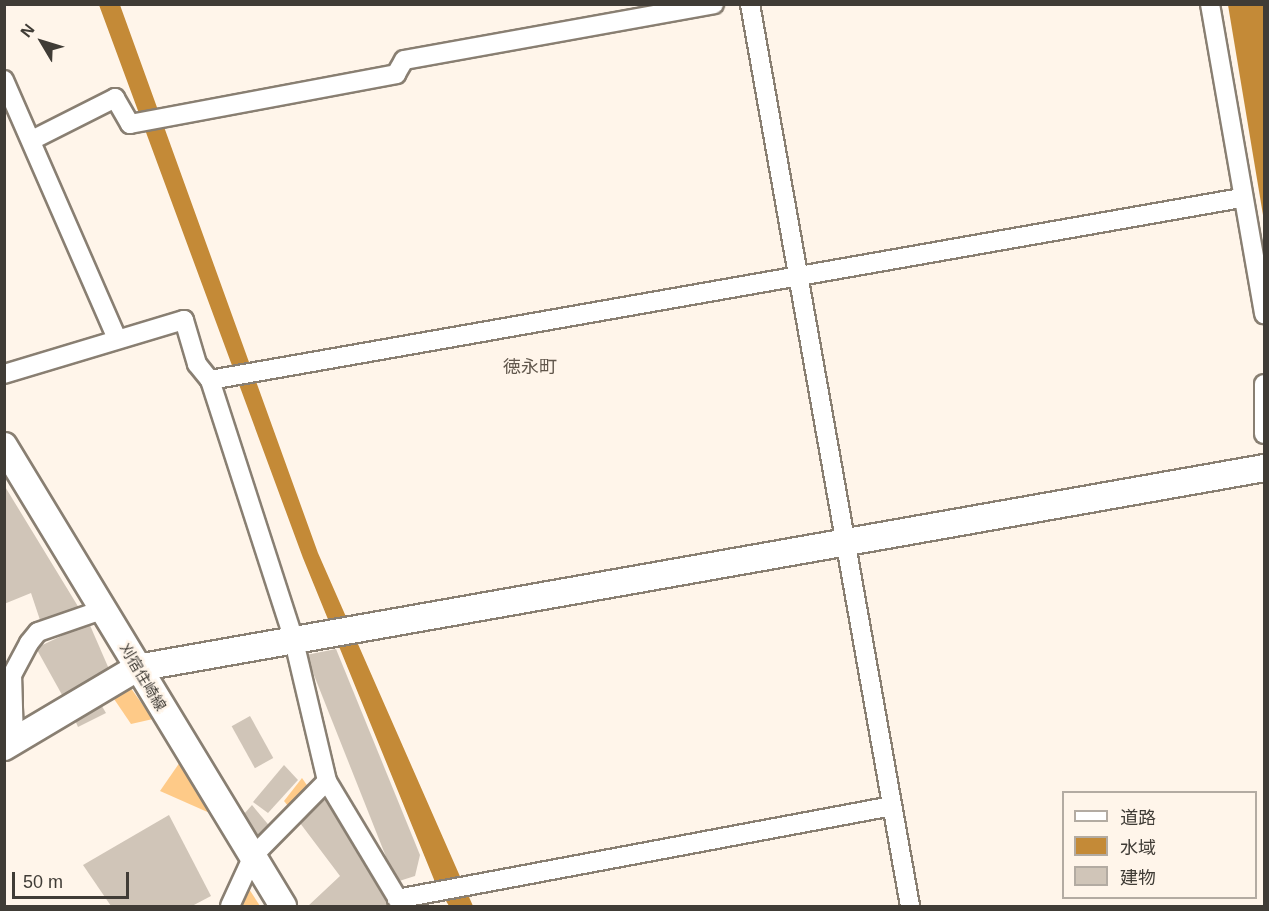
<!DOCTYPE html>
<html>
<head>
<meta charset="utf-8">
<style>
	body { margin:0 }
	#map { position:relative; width:1269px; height:911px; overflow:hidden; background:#fff5ea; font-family:Arial,"Noto Sans JP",sans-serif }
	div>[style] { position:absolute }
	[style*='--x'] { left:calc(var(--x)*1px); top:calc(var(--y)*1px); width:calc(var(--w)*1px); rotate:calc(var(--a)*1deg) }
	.green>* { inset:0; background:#feca88 }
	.water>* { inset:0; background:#c48a37 }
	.building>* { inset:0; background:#d0c5b8; transform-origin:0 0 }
	.roads { filter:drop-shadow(2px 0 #897f72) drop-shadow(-2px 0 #897f72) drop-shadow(0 2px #897f72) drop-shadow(0 -2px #897f72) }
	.street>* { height:18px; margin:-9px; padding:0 9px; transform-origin:9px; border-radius:9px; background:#fff }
	.secondary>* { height:26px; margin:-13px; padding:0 13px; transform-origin:13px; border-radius:13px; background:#fff }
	span { translate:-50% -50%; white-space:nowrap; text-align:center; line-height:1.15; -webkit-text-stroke:5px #fff5ea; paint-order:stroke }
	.street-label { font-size:15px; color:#403c36 }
	.quarter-label { font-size:18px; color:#60564b }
	.frame { position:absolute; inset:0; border:6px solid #403c36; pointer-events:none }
	.legend { position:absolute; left:1062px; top:791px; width:195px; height:108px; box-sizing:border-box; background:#fff5ea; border:2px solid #b3aba2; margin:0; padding:8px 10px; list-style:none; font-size:18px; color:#403c36 }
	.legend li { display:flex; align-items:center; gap:12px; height:30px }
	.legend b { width:30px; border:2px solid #b3aba2 }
	.north { position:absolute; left:12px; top:12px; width:60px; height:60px; -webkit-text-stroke:4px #fff5ea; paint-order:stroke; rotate:308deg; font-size:16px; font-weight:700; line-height:24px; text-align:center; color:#403c36 }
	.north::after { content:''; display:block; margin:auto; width:21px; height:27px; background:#403c36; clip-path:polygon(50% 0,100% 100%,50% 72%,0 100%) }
	.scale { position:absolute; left:12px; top:872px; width:117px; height:27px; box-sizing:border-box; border:3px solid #403c36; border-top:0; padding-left:8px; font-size:18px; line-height:21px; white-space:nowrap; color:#403c36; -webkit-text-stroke:4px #fff5ea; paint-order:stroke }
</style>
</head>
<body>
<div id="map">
	<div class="green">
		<div style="clip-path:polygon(130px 687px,153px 719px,131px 724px,112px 696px)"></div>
		<div style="clip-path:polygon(180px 762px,212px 814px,160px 791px)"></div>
		<div style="clip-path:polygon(302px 778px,311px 791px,292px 811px,284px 801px)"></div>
		<div style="clip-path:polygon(249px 889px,260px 906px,241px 906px)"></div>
	</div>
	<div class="water">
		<div style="clip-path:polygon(99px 5px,120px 5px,318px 553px,473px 906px,449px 906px,435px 882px,303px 558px)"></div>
		<div style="clip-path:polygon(1228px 5px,1264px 5px,1264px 221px)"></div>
	</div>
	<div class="building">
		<div style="clip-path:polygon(4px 485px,79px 608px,43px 629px,31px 593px,4px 604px)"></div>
		<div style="clip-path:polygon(89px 623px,112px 676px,66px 702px,36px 648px)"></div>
		<div style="clip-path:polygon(336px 649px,420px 855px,415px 876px,396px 882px,306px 655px)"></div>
		<div style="clip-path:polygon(100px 703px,106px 713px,78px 727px,74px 718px)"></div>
		<div style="left:250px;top:716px;width:48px;height:21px;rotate:61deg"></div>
		<div style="clip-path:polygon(284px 765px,298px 780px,268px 813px,253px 802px)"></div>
		<div style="clip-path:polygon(326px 792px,396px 906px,308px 906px,340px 876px,300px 823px)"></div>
		<div style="clip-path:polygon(252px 805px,272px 829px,262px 841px,244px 814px)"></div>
		<div style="clip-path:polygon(169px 815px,211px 896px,192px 906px,111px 906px,83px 865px)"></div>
	</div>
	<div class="roads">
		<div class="street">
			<div style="--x:750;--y:4;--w:916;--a:79.94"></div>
			<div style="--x:1210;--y:4;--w:315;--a:80.1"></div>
			<div style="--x:4;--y:80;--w:283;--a:66.4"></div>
			<div style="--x:34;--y:139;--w:91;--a:-26.8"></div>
			<div style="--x:115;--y:98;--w:30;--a:60"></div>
			<div style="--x:130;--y:124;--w:271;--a:-10.6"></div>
			<div style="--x:396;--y:74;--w:16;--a:-60"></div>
			<div style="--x:404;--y:60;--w:315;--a:-10.2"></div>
			<div style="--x:4;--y:374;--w:188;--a:-16.7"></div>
			<div style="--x:184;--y:320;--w:46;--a:73.5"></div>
			<div style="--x:197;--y:364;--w:21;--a:51"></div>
			<div style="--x:210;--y:380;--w:270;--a:72.1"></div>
			<div style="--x:293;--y:637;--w:148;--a:76.7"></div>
			<div style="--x:327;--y:781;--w:146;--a:59"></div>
			<div style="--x:210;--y:380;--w:1047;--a:-10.01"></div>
			<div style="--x:1264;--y:384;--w:50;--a:90"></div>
			<div style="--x:14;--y:741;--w:66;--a:-91.7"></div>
			<div style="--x:12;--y:675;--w:36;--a:-62"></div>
			<div style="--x:29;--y:643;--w:14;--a:-51"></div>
			<div style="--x:38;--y:632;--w:68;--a:-19"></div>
			<div style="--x:397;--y:899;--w:504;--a:-10.64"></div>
			<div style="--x:230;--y:906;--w:55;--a:-65.3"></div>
			<div style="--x:253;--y:856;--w:105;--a:-45.4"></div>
		</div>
		<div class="secondary">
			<div style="--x:4;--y:446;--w:538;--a:58.76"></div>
			<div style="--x:4;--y:747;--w:155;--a:-30.7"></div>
			<div style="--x:137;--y:668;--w:1145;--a:-10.06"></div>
		</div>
	</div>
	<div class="street-label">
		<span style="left:143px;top:677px;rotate:59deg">刈宿住崎線</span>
	</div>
	<div class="quarter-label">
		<span style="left:530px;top:367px">徳永町</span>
	</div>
	<div class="frame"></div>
	<ul class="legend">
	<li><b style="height:8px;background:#fff"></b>道路</li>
	<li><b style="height:16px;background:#c48a37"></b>水域</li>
	<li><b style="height:16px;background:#d0c5b8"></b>建物</li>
	</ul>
	<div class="north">N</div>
	<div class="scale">50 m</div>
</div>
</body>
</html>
